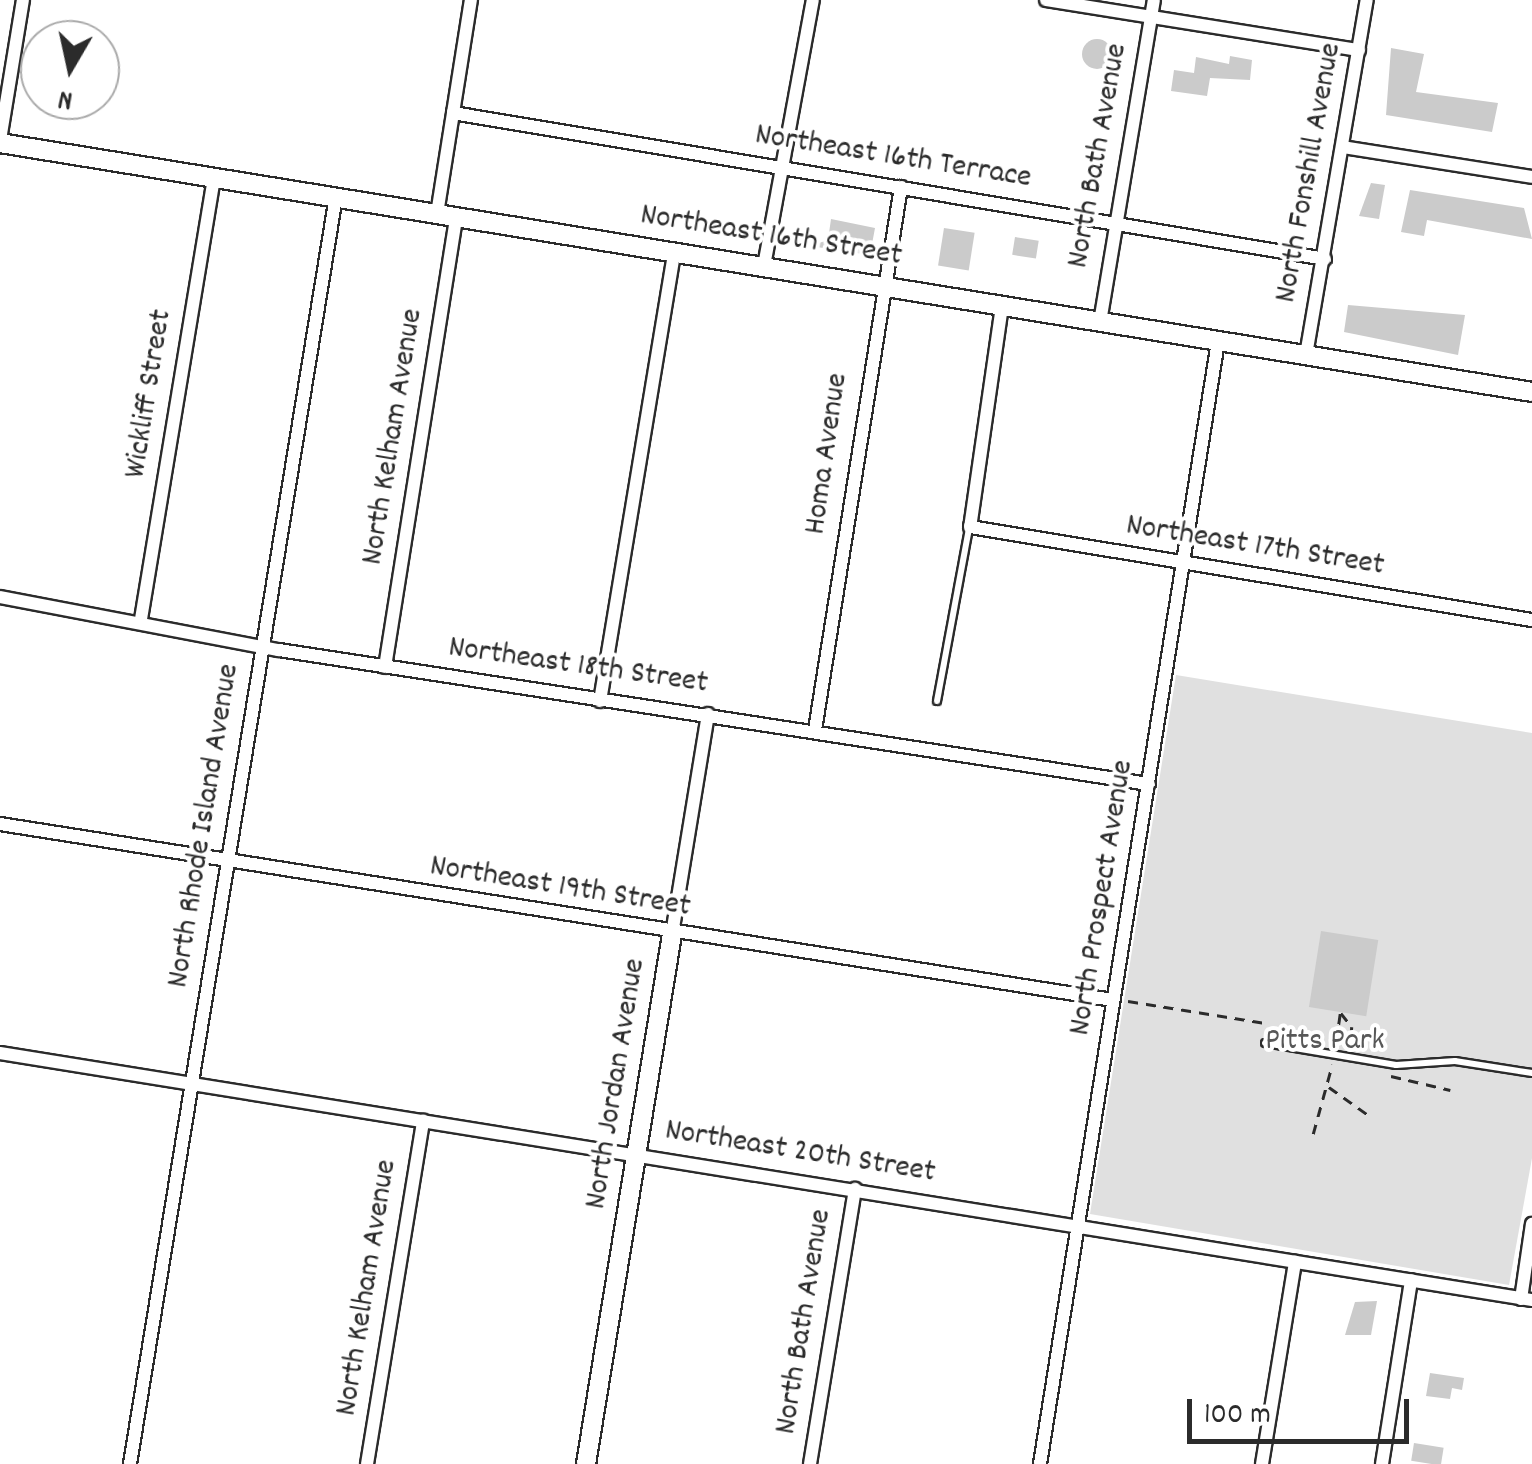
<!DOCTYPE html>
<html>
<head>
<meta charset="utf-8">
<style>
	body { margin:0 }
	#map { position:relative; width:1532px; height:1464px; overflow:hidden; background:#fff; font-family:Dekko,sans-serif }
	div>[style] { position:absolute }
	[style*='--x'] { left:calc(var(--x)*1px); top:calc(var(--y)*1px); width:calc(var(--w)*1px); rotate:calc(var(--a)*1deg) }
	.green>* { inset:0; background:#e0e0e0 }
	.building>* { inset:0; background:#cbcbcb; transform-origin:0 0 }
	.round { border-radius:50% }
	.path>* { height:2.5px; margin-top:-1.25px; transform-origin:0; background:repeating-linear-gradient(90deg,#2b2b2b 0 10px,transparent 0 18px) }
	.roads { filter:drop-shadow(2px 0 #2b2b2b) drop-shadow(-2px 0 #2b2b2b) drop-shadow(0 2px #2b2b2b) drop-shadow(0 -2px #2b2b2b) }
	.service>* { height:6px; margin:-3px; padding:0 3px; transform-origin:3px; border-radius:3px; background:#fff }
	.minor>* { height:12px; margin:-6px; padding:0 6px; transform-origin:6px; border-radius:6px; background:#fff }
	.tertiary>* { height:18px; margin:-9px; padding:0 9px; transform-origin:9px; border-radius:9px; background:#fff }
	span { translate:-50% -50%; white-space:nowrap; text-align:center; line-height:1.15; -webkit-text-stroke:8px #fff; paint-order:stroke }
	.street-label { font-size:32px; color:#2b2b2b }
	.park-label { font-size:32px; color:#585858 }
	.north { position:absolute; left:20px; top:20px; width:100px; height:100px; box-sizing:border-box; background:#fff; border:2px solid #aaa; border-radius:50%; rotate:189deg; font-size:28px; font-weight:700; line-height:40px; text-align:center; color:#2b2b2b }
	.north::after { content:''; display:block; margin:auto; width:35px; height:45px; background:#2b2b2b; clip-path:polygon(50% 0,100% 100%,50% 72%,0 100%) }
	.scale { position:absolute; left:1187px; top:1399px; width:222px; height:45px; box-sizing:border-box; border:5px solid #2b2b2b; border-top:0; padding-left:12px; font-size:30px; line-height:35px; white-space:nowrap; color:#2b2b2b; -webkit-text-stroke:8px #fff; paint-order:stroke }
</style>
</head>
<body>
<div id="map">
	<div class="green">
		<div style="clip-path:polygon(1176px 675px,1532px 733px,1532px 1158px,1509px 1285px,1090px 1214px)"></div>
	</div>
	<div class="building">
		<div class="round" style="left:1082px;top:39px;width:30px;height:30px"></div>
		<div style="clip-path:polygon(1391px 48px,1424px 54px,1416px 92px,1498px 103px,1492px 132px,1386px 115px)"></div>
		<div style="clip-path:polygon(1230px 56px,1252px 60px,1250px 80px,1210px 78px,1207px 96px,1171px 91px,1174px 70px,1194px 73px,1196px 57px,1229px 64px)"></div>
		<div style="clip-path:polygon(1371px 183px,1385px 185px,1379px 219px,1359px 216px)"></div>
		<div style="clip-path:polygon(1410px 190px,1524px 208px,1532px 239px,1427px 220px,1424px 236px,1401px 232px)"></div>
		<div style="clip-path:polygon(831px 219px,875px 228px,870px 255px,810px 246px,828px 240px)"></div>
		<div style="left:944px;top:228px;width:31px;height:38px;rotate:9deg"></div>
		<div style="left:1015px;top:237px;width:24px;height:18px;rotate:9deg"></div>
		<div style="clip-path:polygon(1348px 305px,1465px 315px,1458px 355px,1344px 332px)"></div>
		<div style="left:1321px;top:931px;width:58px;height:77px;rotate:9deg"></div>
		<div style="clip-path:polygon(1377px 1301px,1371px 1335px,1345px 1335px,1355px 1302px)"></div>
		<div style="clip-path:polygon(1430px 1373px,1464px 1378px,1462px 1390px,1452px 1388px,1450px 1399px,1426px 1396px)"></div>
		<div style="left:1414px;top:1443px;width:30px;height:18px;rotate:9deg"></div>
	</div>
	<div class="path">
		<div style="--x:1128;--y:1001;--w:139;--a:9.1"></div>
		<div style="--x:1341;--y:1013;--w:18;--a:52"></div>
		<div style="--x:1352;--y:1027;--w:19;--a:96"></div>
		<div style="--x:1336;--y:1042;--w:30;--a:-82"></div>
		<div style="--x:1391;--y:1076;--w:61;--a:13.3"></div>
		<div style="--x:1329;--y:1087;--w:52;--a:35.5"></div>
		<div style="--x:1313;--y:1134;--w:72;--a:-74.6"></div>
	</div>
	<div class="roads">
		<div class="service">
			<div style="--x:937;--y:701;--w:175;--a:-79.5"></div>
			<div style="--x:1265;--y:1043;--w:133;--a:9.5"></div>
			<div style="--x:1396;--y:1065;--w:59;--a:-3.9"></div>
			<div style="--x:1455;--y:1061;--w:78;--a:8.9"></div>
		</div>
		<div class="minor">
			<div style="--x:1046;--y:0;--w:317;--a:9.1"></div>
			<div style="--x:453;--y:113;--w:884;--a:9.5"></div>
			<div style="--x:0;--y:140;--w:142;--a:-80.7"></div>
			<div style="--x:1343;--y:147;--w:191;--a:9"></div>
			<div style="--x:437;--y:214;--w:217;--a:-81"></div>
			<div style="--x:764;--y:266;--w:270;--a:-79.6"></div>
			<div style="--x:1002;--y:306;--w:223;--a:98.2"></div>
			<div style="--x:970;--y:527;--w:570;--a:9.4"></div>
			<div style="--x:1100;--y:322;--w:326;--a:-80.5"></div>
			<div style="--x:1306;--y:355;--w:360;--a:-80.3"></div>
			<div style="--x:0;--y:597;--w:284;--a:10.8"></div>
			<div style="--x:279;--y:650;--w:880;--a:8.76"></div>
			<div style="--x:141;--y:619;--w:448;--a:-80.6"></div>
			<div style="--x:385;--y:667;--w:456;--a:-81"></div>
			<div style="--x:600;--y:701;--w:455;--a:-80.6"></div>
			<div style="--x:815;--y:730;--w:550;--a:-81"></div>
			<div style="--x:0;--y:824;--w:1127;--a:8.99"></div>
			<div style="--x:672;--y:934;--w:223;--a:-80.7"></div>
			<div style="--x:0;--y:1053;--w:1552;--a:9.16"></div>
			<div style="--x:1521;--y:1299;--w:76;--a:-81.7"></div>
			<div style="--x:130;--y:1464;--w:1284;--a:-80.77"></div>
			<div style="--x:367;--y:1464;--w:348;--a:-80.7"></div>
			<div style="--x:810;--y:1464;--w:279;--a:-80.7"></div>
			<div style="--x:1040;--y:1464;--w:1136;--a:-80.99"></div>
			<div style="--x:1262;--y:1464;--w:205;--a:-80.7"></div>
			<div style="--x:1382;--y:1464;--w:186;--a:-81"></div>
		</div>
		<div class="tertiary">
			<div style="--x:0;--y:143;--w:1552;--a:9.23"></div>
			<div style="--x:586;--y:1464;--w:537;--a:-80.78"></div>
		</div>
	</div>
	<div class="street-label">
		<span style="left:1099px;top:156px;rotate:-80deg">North Bath Avenue</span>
		<span style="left:893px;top:158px;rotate:9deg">Northeast 16th Terrace</span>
		<span style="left:1310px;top:173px;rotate:-80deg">North Fonshill Avenue</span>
		<span style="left:771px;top:237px;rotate:9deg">Northeast 16th Street</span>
		<span style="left:150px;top:394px;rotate:-81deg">Wickliff Street</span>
		<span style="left:394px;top:437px;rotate:-81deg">North Kelham Avenue</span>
		<span style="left:828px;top:454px;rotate:-82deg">Homa Avenue</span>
		<span style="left:1255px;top:547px;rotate:9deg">Northeast 17th Street</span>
		<span style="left:578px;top:667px;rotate:8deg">Northeast 18th Street</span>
		<span style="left:205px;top:826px;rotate:-81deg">North Rhode Island Avenue</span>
		<span style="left:560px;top:888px;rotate:9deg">Northeast 19th Street</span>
		<span style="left:1103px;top:898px;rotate:-81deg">North Prospect Avenue</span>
		<span style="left:617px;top:1084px;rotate:-81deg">North Jordan Avenue</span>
		<span style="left:800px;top:1153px;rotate:9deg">Northeast 20th Street</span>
		<span style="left:368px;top:1288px;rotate:-81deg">North Kelham Avenue</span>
		<span style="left:805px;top:1322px;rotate:-81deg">North Bath Avenue</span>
	</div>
	<div class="park-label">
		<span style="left:1325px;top:1042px">Pitts Park</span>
	</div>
	<div class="north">N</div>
	<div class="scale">100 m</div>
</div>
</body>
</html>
